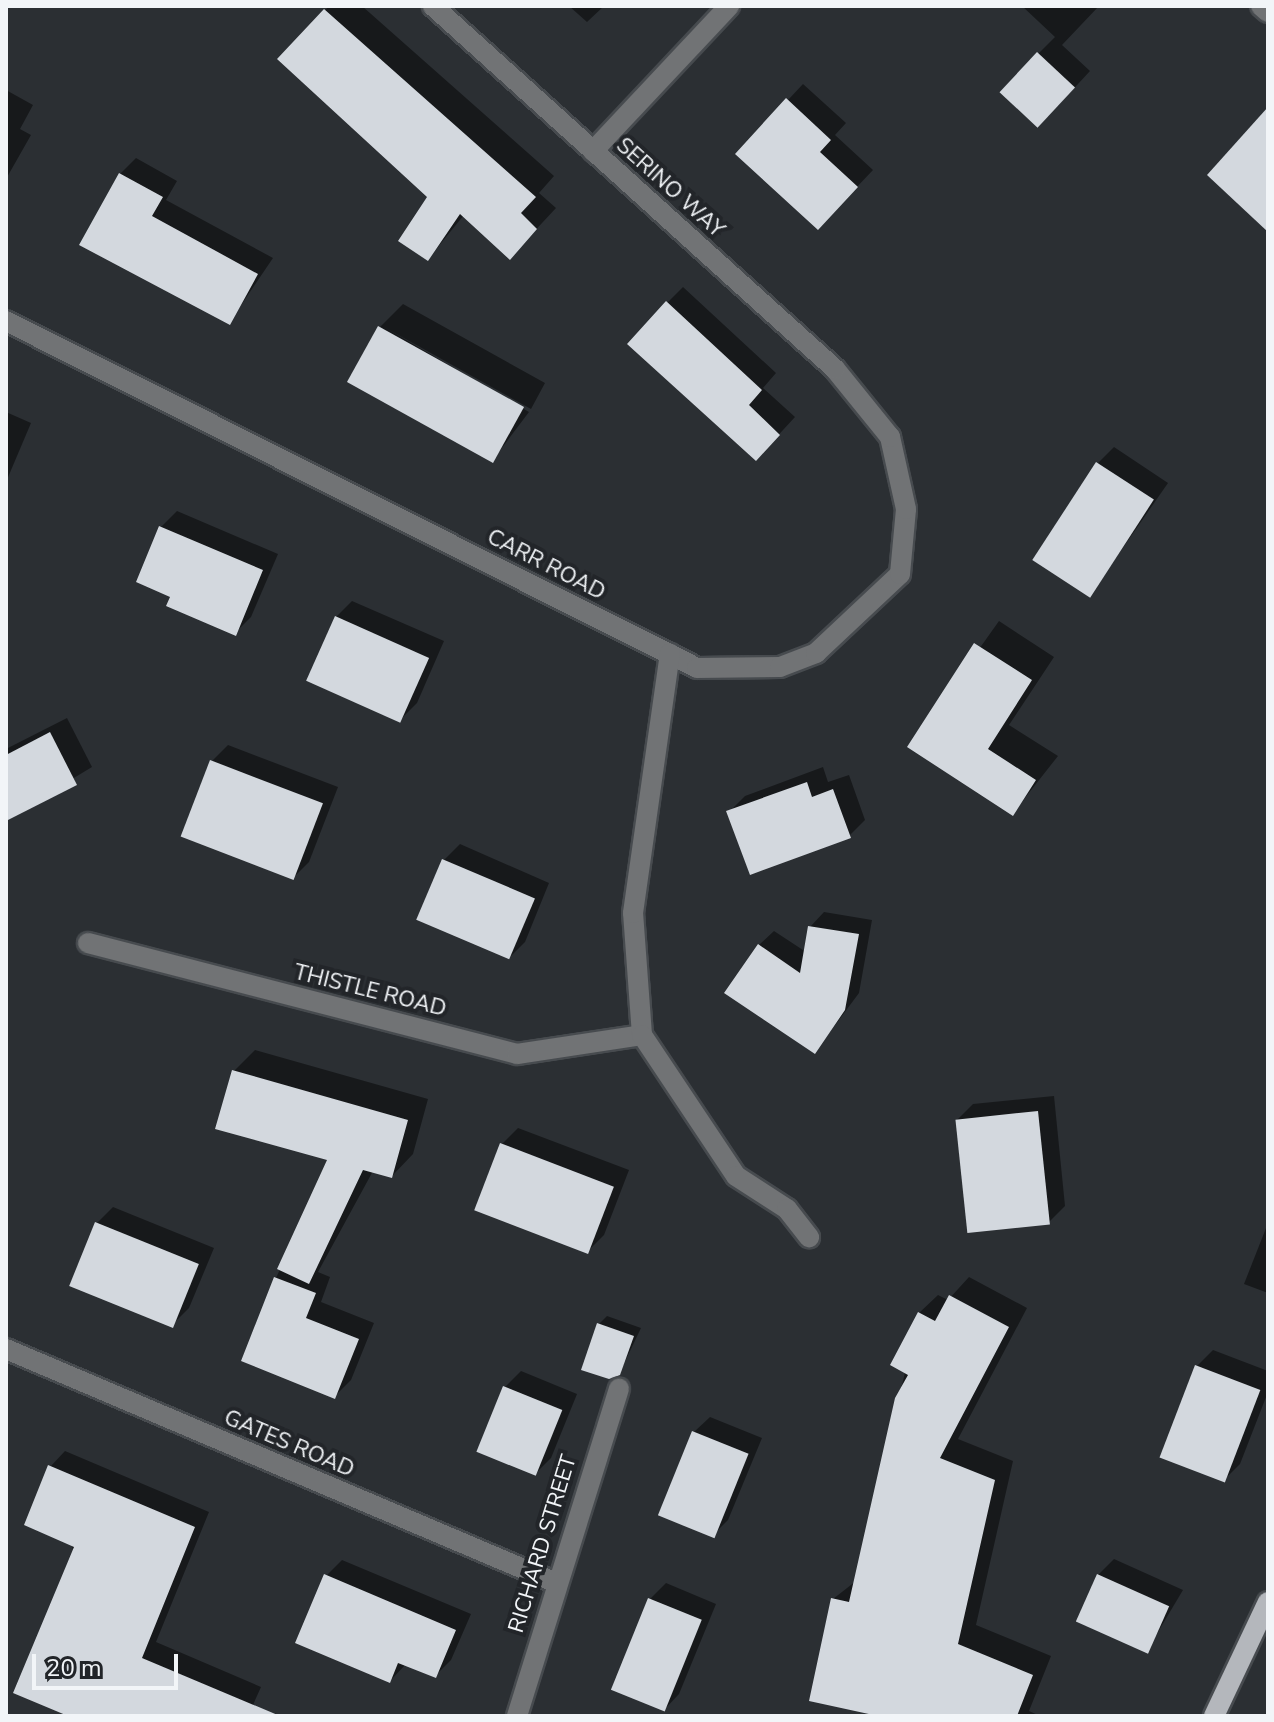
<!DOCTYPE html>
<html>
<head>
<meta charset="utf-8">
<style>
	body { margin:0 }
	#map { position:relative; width:1274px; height:1722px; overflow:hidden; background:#2b2f33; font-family:"Nunito Sans",sans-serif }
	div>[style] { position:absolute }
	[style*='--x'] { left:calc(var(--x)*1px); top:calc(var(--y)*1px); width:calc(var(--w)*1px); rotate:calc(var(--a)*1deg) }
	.shadow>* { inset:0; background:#0007 }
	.building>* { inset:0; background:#d3d8de; transform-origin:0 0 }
	.roads { filter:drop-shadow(2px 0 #474b4f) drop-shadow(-2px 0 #474b4f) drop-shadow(0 2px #474b4f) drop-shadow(0 -2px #474b4f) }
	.minor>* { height:20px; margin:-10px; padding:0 10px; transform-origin:10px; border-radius:10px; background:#717375 }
	.major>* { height:20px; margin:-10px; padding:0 10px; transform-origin:10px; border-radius:10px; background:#b4b7bc }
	span { translate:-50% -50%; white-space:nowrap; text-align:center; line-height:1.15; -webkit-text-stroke:8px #222529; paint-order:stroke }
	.street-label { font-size:22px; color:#f2f5f8 }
	.frame { position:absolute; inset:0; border:8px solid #f2f5f8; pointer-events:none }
	.scale { position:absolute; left:32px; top:1654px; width:146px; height:36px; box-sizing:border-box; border:4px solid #f2f5f8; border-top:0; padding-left:10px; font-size:24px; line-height:28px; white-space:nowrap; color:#f2f5f8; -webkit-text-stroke:6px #222529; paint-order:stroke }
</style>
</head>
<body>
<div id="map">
	<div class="shadow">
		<div style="clip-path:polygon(329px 6px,362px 6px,554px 176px,539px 193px,556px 208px,529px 237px,464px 215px,428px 259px,430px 196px,280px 59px)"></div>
		<div style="clip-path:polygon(569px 6px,604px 6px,587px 22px)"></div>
		<div style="clip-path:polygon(1022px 6px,1099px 6px,1062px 45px,1090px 71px,1054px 110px,1038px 54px,1055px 37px)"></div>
		<div style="clip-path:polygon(803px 84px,846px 123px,835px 135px,873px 170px,834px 211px,788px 100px)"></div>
		<div style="clip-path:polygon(6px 90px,33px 105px,20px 129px,31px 135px,6px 179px)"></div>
		<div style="clip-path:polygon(136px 158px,177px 181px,166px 200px,273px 258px,229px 323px,120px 174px)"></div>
		<div style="clip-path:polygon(683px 287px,776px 373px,763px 388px,795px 417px,771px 443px,667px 303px)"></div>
		<div style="clip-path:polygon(403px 304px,545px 383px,531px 409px,384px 327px,529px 412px,492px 461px,380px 327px)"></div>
		<div style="clip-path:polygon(6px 412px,31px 423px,6px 482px)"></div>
		<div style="clip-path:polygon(1114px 447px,1168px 483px,1090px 595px,1098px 463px)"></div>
		<div style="clip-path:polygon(177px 511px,278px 554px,251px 617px,235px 633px,173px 596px,161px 527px)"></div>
		<div style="clip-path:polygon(352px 601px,444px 641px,417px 703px,401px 719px,336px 617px)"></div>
		<div style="clip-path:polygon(999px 621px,1054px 657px,1009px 725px,1058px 756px,1013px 813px,910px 746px)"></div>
		<div style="clip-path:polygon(67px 718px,92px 767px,6px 819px,6px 749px)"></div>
		<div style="clip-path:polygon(228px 745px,338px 787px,309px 862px,293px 878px,212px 761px)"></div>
		<div style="clip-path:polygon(823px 767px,828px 782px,849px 775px,865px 820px,849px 836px,729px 812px,745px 796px)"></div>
		<div style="clip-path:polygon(460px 844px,549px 883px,525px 942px,509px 958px,444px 860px)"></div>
		<div style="clip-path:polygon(824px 912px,872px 920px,859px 993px,815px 1052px,759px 945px,774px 931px,806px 952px,810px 927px)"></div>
		<div style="clip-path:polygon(255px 1050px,428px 1099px,413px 1154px,392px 1176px,373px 1171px,318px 1272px,330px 1277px,321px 1302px,374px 1323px,351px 1380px,335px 1396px,276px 1278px,330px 1159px,233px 1072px)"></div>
		<div style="clip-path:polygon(1054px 1096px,1065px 1206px,1049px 1222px,957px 1120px,973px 1104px)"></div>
		<div style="clip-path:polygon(518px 1128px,629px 1170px,604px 1235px,588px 1251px,502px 1144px)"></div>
		<div style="clip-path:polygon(113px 1207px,214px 1248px,189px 1308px,173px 1324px,97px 1223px)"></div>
		<div style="clip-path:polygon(1268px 1223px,1268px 1293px,1244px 1284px)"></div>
		<div style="clip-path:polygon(969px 1277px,1027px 1308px,958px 1439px,1013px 1461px,976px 1625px,1051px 1656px,1029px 1711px,1040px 1716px,878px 1716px,833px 1599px,856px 1581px,919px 1313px,938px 1295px,948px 1300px)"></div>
		<div style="clip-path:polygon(607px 1316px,641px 1328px,619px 1374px,599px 1324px)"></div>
		<div style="clip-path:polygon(1213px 1350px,1268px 1371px,1268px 1392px,1240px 1464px,1224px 1480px,1197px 1366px)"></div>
		<div style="clip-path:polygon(521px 1371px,577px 1394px,551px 1458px,535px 1474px,505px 1387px)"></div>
		<div style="clip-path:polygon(710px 1417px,762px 1438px,728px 1520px,712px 1536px,694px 1432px)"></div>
		<div style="clip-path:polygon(65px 1451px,209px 1512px,156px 1642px,261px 1687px,248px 1716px,119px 1716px,50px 1467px)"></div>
		<div style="clip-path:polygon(1114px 1559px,1183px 1590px,1146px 1652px,1098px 1575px)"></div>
		<div style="clip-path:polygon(342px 1560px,471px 1614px,451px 1660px,435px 1676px,406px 1664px,390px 1681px,326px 1576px)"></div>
		<div style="clip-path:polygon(666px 1583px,716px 1604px,679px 1694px,664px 1710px,613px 1688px,650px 1599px)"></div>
	</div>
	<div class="building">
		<div style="clip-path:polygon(324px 9px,536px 197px,521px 213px,537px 229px,510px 260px,460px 214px,428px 261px,398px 241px,427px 197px,277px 59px)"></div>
		<div style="left:1037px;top:52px;width:52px;height:55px;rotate:43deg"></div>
		<div style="clip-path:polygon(786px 98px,831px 140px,820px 152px,858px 187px,818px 230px,735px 154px)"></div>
		<div style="clip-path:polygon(1268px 107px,1268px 232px,1207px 175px)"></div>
		<div style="clip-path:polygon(119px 173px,163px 197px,152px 216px,258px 274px,230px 325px,79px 245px)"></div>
		<div style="clip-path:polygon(666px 301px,762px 390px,749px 405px,780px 435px,756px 461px,627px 344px)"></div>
		<div style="left:378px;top:326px;width:167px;height:64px;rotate:29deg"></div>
		<div style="left:1096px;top:462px;width:69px;height:117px;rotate:33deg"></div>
		<div style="clip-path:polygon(159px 526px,263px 570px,236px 636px,166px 606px,170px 597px,136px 582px)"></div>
		<div style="left:335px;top:616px;width:103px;height:71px;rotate:24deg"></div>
		<div style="clip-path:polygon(974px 643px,1032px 680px,988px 749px,1036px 780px,1013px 816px,907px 747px)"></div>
		<div style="clip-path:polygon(50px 732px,77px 785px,6px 821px,6px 755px)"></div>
		<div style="left:210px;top:760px;width:121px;height:82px;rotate:21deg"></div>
		<div style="clip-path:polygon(807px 782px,812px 797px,833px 789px,851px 838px,750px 875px,726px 811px)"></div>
		<div style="left:442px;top:859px;width:101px;height:66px;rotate:23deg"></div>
		<div style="clip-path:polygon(808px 926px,859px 934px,845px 1010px,815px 1054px,724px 993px,758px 944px,800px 973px)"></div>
		<div style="clip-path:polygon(232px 1070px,408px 1120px,392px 1178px,363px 1170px,309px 1284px,277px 1269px,327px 1160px,215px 1129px)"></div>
		<div style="left:1038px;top:1111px;width:114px;height:83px;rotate:84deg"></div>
		<div style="left:500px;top:1143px;width:122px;height:72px;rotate:21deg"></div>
		<div style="left:95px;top:1222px;width:112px;height:69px;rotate:22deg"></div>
		<div style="clip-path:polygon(274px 1277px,316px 1293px,306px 1318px,359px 1339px,335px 1399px,241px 1361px)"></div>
		<div style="clip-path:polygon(949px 1295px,1009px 1327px,940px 1458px,995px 1480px,958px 1644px,1033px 1675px,1017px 1716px,878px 1716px,809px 1701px,831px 1598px,849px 1602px,895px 1398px,908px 1375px,890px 1365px,918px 1312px,935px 1321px)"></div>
		<div style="clip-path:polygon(597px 1323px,634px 1336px,620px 1375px,609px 1379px,581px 1370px)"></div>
		<div style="left:1195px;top:1365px;width:70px;height:99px;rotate:21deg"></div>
		<div style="left:503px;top:1386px;width:64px;height:71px;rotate:22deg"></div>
		<div style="left:692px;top:1431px;width:61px;height:91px;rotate:22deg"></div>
		<div style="clip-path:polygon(48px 1465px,195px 1527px,142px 1658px,280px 1716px,68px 1716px,13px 1693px,74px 1547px,24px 1525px)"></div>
		<div style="clip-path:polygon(324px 1574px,456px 1630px,436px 1678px,398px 1663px,390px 1683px,295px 1643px)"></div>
		<div style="left:1097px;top:1574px;width:79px;height:52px;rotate:24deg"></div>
		<div style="left:648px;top:1598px;width:58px;height:99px;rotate:22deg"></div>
	</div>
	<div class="roads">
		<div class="minor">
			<div style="--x:1261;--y:6;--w:9;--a:41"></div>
			<div style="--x:593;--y:151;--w:199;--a:-46.8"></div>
			<div style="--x:6;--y:321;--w:773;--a:26.66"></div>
			<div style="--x:697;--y:668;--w:83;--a:-0.7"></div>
			<div style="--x:780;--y:667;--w:39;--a:-21"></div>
			<div style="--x:816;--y:653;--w:115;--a:-43.2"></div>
			<div style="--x:900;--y:574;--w:65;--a:-84.7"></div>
			<div style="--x:906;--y:509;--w:74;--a:-102.5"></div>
			<div style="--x:890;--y:437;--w:87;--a:-129"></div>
			<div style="--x:835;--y:369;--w:542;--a:-137.92"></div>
			<div style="--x:88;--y:943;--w:443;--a:14.5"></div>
			<div style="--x:517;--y:1054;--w:126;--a:-8.6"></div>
			<div style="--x:642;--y:1035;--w:122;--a:-94.2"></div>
			<div style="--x:633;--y:913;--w:262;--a:-81.9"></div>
			<div style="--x:642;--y:1035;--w:169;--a:56.3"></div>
			<div style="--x:736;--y:1176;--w:61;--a:32.9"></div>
			<div style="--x:787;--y:1209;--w:36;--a:52"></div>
			<div style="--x:6;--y:1349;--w:595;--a:23.03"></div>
			<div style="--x:517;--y:1716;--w:343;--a:-72.7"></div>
		</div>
		<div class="major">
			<div style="--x:1214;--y:1716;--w:126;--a:-64.7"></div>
		</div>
	</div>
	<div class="street-label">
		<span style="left:670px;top:188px;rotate:42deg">SERINO WAY</span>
		<span style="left:546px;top:565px;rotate:27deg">CARR ROAD</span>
		<span style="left:370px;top:991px;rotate:14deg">THISTLE ROAD</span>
		<span style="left:289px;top:1444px;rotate:23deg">GATES ROAD</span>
		<span style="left:543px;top:1544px;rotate:-73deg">RICHARD STREET</span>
	</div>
	<div class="frame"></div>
	<div class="scale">20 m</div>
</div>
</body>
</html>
